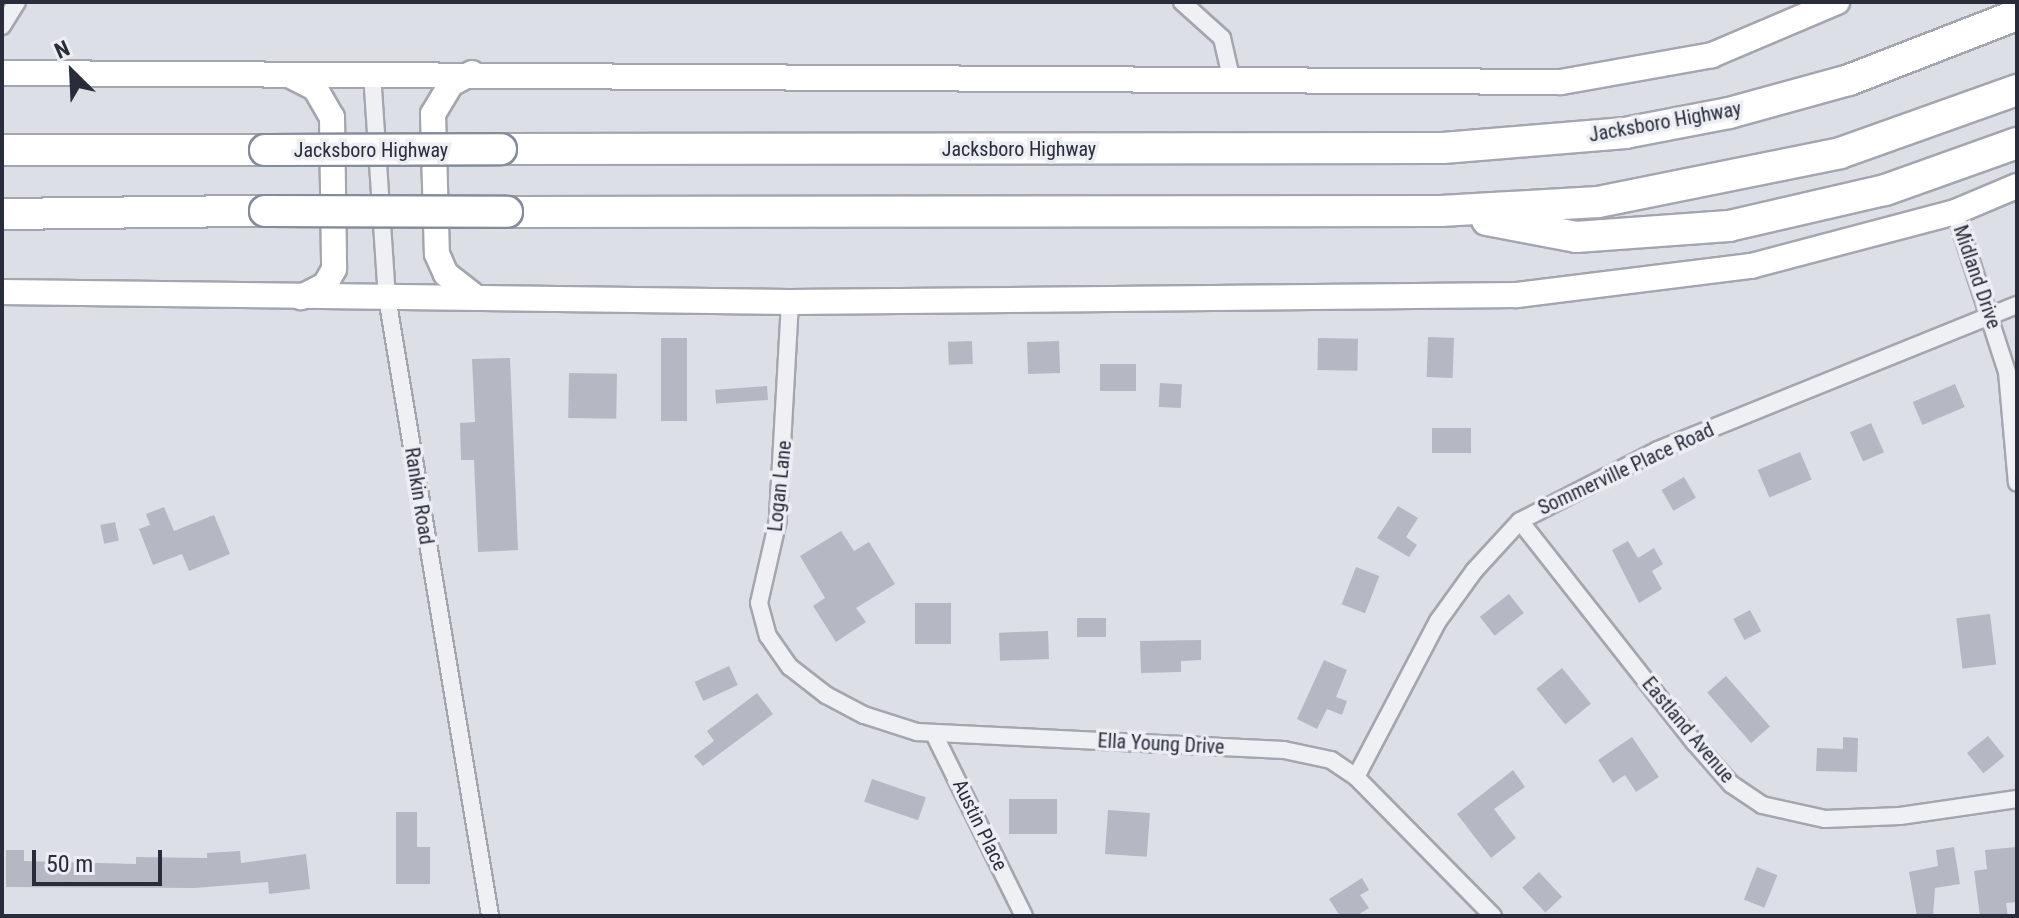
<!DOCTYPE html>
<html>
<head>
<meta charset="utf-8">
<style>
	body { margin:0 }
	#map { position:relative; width:2019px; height:918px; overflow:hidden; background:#dddfe6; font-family:"Roboto Condensed",sans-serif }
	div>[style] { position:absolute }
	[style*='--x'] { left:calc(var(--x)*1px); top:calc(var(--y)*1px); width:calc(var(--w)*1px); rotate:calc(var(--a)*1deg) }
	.building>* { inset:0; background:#b5b8c2; transform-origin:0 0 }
	.roads { filter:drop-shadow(2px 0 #a3a6af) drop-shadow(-2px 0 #a3a6af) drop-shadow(0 2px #a3a6af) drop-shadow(0 -2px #a3a6af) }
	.street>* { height:16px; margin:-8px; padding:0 8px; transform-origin:8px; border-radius:8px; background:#eff0f4 }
	.secondary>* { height:24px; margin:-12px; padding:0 12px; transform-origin:12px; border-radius:12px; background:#fff }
	.highway>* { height:30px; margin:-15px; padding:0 15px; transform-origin:15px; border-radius:15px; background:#fff }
	.bridges { filter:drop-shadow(2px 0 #858b9b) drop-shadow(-2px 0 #858b9b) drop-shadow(0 2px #858b9b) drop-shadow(0 -2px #858b9b) }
	.highway-bridge>* { height:30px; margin:-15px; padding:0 15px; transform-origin:15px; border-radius:15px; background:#fff }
	span { translate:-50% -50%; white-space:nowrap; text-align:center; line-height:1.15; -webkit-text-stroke:7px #eceef4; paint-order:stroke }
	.street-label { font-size:20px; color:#282c3b }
	.frame { position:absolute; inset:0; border:4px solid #282c3b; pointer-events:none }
	.north { position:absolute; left:32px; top:32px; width:80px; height:80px; -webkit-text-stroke:6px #eceef4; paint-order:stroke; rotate:336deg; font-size:22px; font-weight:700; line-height:32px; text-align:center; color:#282c3b }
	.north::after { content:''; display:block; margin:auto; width:28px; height:36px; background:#282c3b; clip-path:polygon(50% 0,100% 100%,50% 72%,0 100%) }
	.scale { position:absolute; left:32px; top:850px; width:130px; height:36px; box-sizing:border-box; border:4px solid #282c3b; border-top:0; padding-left:10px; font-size:24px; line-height:28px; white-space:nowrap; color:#282c3b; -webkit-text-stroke:6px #eceef4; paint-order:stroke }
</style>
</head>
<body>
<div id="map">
	<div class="building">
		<div style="left:1428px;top:337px;width:26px;height:40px;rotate:2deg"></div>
		<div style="left:661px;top:338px;width:26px;height:83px"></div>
		<div style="left:1318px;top:338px;width:40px;height:32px;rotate:1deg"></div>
		<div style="left:972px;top:341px;width:23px;height:24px;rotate:88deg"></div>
		<div style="left:1059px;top:341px;width:32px;height:32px;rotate:88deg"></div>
		<div style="clip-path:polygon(510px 358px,518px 550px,478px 552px,474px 460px,461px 460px,460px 423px,475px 422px,472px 359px)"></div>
		<div style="left:1100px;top:364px;width:36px;height:27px"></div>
		<div style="left:569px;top:373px;width:48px;height:45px;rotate:1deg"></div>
		<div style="left:1160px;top:383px;width:22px;height:24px;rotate:3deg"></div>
		<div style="left:1955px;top:384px;width:25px;height:46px;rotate:67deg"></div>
		<div style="left:767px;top:386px;width:14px;height:52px;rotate:86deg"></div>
		<div style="left:1871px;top:423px;width:32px;height:23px;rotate:66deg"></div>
		<div style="left:1471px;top:428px;width:25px;height:39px;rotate:90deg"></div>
		<div style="left:1800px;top:452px;width:30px;height:46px;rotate:67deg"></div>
		<div style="left:1684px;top:477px;width:24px;height:26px;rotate:60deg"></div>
		<div style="clip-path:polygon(1398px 506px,1418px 518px,1406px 537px,1417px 545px,1409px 557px,1377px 538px)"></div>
		<div style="clip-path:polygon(164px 507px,174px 531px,214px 515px,230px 554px,189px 571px,182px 554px,153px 565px,139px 529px,150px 525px,146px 514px)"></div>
		<div style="left:115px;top:522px;width:19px;height:15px;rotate:78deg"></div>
		<div style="clip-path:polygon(841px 531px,854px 551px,869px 542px,895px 584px,856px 608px,866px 622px,836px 642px,813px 606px,825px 598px,800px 556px)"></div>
		<div style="clip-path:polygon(1628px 541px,1638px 558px,1654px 548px,1663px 564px,1652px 571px,1662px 589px,1639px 603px,1612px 550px)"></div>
		<div style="left:1356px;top:567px;width:25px;height:40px;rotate:21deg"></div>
		<div style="left:1509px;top:594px;width:24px;height:37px;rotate:52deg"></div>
		<div style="left:915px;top:603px;width:36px;height:41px"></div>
		<div style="left:1750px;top:610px;width:24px;height:19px;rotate:62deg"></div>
		<div style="left:1990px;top:614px;width:51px;height:34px;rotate:83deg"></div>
		<div style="left:1077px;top:618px;width:29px;height:19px"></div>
		<div style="left:1048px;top:631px;width:28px;height:49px;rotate:88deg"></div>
		<div style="clip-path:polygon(1201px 640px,1201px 660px,1181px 661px,1181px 672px,1141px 673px,1140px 641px)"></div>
		<div style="clip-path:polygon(1324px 660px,1347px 670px,1336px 697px,1347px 701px,1342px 715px,1327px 709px,1317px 729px,1297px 719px)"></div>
		<div style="left:729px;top:666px;width:21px;height:38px;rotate:65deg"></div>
		<div style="left:1562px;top:668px;width:46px;height:33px;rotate:51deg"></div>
		<div style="left:1726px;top:676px;width:67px;height:25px;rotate:49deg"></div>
		<div style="clip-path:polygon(757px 693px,773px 714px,703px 766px,694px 756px,714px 741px,707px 731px)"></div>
		<div style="left:1988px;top:736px;width:26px;height:27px;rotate:51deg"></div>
		<div style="clip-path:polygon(1632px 737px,1659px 777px,1636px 792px,1625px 775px,1613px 783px,1598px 760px)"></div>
		<div style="clip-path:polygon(1843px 737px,1858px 738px,1857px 772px,1816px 771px,1817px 748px,1843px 749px)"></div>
		<div style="clip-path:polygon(1513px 770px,1525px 787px,1494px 809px,1516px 838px,1491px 858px,1457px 814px)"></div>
		<div style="left:872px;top:779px;width:57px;height:24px;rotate:19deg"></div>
		<div style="left:1009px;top:799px;width:48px;height:35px"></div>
		<div style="left:1108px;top:810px;width:42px;height:44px;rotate:4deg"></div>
		<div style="clip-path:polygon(396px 812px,417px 812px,417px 847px,430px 847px,430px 884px,396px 884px)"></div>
		<div style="clip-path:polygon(1954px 847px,1960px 884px,1935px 888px,1933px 916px,1917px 916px,1909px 872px,1938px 866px,1936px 850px)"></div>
		<div style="clip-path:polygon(2017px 847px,2017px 902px,2006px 903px,2008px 916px,1980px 916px,1974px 871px,1987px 869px,1985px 850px)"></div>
		<div style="clip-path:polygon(6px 850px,24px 850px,24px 861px,136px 864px,136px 857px,207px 858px,207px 853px,240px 851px,241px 863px,306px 854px,310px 889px,269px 894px,268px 882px,195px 888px,6px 887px)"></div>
		<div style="left:1757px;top:867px;width:22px;height:35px;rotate:22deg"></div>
		<div style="left:1539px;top:872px;width:34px;height:23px;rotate:47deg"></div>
		<div style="clip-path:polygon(1362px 878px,1369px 890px,1360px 895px,1369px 908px,1356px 916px,1340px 916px,1329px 899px)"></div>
	</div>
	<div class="roads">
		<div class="street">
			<div style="--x:1182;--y:2;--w:54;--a:42"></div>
			<div style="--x:1222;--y:38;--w:40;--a:77"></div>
			<div style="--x:2;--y:26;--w:28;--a:-58"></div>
			<div style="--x:372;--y:73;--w:225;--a:86.2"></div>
			<div style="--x:387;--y:297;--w:628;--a:80.55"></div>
			<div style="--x:1955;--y:212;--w:168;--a:72"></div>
			<div style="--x:2007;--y:372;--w:111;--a:84.9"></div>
			<div style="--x:790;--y:302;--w:218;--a:93.2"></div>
			<div style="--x:778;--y:520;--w:85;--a:102.9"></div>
			<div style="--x:759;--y:603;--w:34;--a:75"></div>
			<div style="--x:768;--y:636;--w:38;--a:55"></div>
			<div style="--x:790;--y:667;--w:46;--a:37.9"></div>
			<div style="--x:826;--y:695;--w:43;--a:27.8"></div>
			<div style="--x:864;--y:715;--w:56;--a:17.8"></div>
			<div style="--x:917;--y:732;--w:367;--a:2.8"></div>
			<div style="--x:1284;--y:750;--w:48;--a:12"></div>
			<div style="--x:1331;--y:760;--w:30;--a:34"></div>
			<div style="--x:1356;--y:777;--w:195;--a:45.4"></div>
			<div style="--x:1520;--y:521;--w:283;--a:51.8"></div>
			<div style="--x:1695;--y:743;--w:55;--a:48.7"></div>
			<div style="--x:1731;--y:784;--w:37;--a:34"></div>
			<div style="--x:1762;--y:805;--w:65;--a:12.5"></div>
			<div style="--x:1825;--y:819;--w:75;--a:-2.3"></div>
			<div style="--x:1900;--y:816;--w:118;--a:-8.3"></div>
			<div style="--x:934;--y:734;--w:203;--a:63.7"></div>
			<div style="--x:1356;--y:777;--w:176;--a:-62.3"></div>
			<div style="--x:1438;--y:621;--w:62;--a:-54.2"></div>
			<div style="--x:1474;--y:571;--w:68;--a:-47.4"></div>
			<div style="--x:1520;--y:521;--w:155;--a:-27.2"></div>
			<div style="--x:1658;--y:450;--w:387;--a:-22"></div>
		</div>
		<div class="secondary">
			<div style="--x:2;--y:73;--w:1559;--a:0.33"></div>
			<div style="--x:1561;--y:82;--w:153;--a:-10.1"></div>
			<div style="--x:1712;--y:55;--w:136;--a:-23"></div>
			<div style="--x:472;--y:73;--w:24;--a:152"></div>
			<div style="--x:451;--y:84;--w:35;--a:121"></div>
			<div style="--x:433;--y:114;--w:140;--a:88.4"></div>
			<div style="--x:437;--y:254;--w:22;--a:66"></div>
			<div style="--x:446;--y:274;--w:39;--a:38"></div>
			<div style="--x:291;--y:76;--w:27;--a:27"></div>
			<div style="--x:315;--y:88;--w:34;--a:60"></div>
			<div style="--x:332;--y:117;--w:152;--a:89.2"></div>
			<div style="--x:334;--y:269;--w:18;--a:119"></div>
			<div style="--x:325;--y:285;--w:27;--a:153"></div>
			<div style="--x:2;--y:292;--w:788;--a:0.73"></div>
			<div style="--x:790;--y:302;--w:727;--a:-0.55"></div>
			<div style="--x:1517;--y:295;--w:236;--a:-7.1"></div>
			<div style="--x:1751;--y:266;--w:211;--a:-14.8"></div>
			<div style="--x:1955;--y:212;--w:67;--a:-22.8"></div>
		</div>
		<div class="highway">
			<div style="--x:501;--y:149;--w:942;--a:-0.06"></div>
			<div style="--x:1443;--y:148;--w:183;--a:-4.7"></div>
			<div style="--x:1625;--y:133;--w:106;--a:-10.9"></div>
			<div style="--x:1729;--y:113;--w:124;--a:-15.4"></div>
			<div style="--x:1849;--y:80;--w:180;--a:-21.2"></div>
			<div style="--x:2;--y:150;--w:263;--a:0"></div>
			<div style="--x:507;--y:212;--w:934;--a:-0.06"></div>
			<div style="--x:1441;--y:211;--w:157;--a:-3.3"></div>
			<div style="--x:1598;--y:202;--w:247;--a:-11.4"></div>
			<div style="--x:1840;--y:153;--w:188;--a:-19.6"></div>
			<div style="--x:2;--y:214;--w:263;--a:-0.7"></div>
			<div style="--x:1487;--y:220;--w:91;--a:10.8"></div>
			<div style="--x:1576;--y:237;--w:153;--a:-4.1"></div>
			<div style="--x:1729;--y:226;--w:160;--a:-13"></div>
			<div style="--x:1885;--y:190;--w:140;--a:-19.6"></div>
		</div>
	</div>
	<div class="bridges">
		<div class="highway-bridge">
			<div style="--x:265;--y:150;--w:236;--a:-0.2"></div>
			<div style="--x:265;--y:211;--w:242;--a:0.2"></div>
		</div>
	</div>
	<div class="street-label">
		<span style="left:1665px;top:122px;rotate:-10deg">Jacksboro Highway</span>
		<span style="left:1019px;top:149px">Jacksboro Highway</span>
		<span style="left:371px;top:150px">Jacksboro Highway</span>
		<span style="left:1977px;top:277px;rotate:71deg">Midland Drive</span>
		<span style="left:1626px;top:469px;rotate:-25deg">Sommerville Place Road</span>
		<span style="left:780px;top:486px;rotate:-84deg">Logan Lane</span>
		<span style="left:419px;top:496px;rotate:81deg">Rankin Road</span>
		<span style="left:1688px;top:730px;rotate:50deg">Eastland Avenue</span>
		<span style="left:1161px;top:744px;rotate:3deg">Ella Young Drive</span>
		<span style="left:980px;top:825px;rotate:64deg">Austin Place</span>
	</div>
	<div class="frame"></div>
	<div class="north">N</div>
	<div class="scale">50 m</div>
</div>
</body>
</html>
